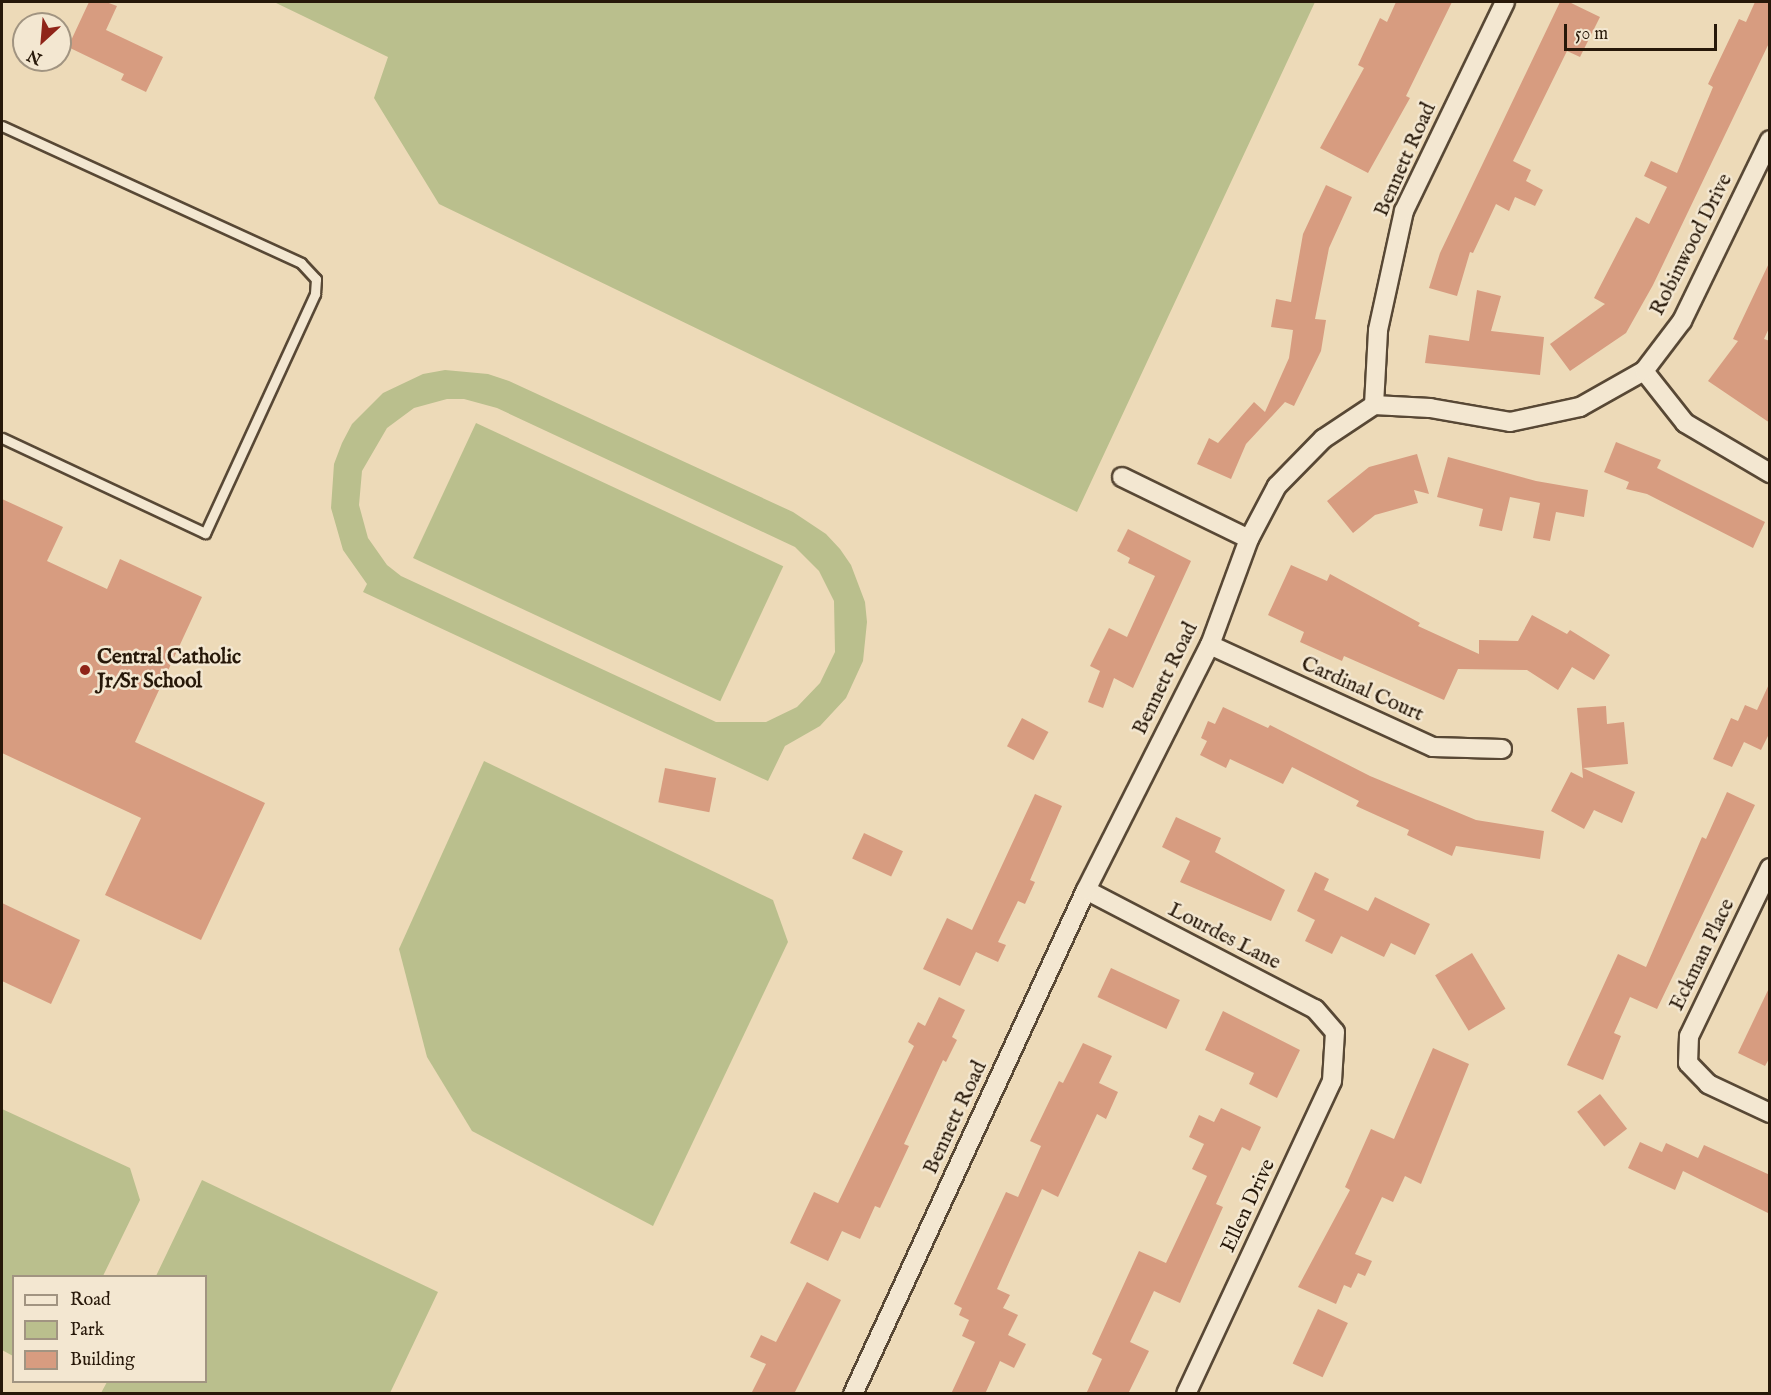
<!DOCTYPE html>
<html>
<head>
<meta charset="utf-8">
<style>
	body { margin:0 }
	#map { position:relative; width:1771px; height:1395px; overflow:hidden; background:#eddab8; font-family:"IM FELL English",serif }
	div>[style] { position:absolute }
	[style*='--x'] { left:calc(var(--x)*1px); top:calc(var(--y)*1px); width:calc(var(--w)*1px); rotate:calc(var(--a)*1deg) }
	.green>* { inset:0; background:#babf8d; transform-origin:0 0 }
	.building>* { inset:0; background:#d79c80; transform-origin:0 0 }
	.roads { filter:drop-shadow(2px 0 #584835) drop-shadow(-2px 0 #584835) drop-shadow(0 2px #584835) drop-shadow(0 -2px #584835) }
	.lane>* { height:9px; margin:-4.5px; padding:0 4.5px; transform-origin:4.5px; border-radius:4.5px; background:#f3e7d1 }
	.street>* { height:18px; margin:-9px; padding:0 9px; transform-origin:9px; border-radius:9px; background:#f3e7d1 }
	.dots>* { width:16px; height:16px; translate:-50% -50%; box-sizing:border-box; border:3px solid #f3e7d1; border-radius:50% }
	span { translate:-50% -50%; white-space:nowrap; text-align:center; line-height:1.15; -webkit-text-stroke:5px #f3e7d1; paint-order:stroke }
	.street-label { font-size:21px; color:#271809 }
	.poi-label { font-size:21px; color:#271809; font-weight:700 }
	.left { translate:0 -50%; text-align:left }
	.frame { position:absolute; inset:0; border:3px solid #271809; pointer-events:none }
	.legend { position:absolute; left:12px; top:1275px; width:195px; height:108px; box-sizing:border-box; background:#f3e7d1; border:2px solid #a19481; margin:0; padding:8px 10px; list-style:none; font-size:18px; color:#271809 }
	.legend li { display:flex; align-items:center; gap:12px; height:30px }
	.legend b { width:30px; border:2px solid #a19481 }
	.north { position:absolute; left:12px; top:12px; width:60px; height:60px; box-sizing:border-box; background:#f3e7d1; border:2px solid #a19481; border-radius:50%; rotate:206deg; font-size:16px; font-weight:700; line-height:24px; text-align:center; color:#271809 }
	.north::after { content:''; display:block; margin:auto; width:21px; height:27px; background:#8f2418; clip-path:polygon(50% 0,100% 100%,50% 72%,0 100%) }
	.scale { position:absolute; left:1564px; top:24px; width:153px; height:27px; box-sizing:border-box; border:3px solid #271809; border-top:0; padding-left:8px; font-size:18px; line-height:21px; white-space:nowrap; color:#271809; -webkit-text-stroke:4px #f3e7d1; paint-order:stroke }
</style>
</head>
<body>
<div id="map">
	<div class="green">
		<div style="clip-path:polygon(274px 2px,1315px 2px,1077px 512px,439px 204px,374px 98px,388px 57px)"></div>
		<div style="clip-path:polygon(evenodd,445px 370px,488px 374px,509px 381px,793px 512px,826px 534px,840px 549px,851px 565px,865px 602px,867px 622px,863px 661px,846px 698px,820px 726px,785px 746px,768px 781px,363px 592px,367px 584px,343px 550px,331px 508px,334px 464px,342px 443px,352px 424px,383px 393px,423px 374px,445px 370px,447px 399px,464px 399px,497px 408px,795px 547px,819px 571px,834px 601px,835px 652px,820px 683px,797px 707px,766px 722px,716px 722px,401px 576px,387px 565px,368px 538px,359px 505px,362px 471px,387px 428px,414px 408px,447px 399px)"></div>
		<div style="left:476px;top:423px;width:339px;height:149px;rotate:25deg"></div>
		<div style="clip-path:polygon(484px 761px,773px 900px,788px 942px,653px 1226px,472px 1131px,427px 1057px,399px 949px)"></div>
		<div style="clip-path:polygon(2px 1109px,130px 1168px,140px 1200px,103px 1276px,14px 1276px,13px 1356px,2px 1350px)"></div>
		<div style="clip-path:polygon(202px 1180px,438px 1292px,390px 1393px,101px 1393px,107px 1382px,206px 1382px,206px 1276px,156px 1276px)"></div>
	</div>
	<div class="building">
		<div style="clip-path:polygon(89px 2px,106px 2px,117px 6px,106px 30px,163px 57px,146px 92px,121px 80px,124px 74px,68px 47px)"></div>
		<div style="clip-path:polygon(1396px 2px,1452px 2px,1406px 96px,1410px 98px,1368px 173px,1320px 148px,1364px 68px,1358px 65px,1380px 18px,1387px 22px)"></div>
		<div style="clip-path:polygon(1560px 2px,1569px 2px,1600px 17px,1580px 57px,1567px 51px,1513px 161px,1531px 170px,1526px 181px,1543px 190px,1535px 206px,1515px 197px,1509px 211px,1496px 204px,1473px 253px,1470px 252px,1457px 296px,1429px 288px,1440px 253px)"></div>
		<div style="clip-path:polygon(1755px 2px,1770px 2px,1770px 41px,1653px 285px,1626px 333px,1570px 371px,1550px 344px,1605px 304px,1594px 298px,1636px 217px,1649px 224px,1667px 187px,1644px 176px,1651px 161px,1677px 173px,1713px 87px,1708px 84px,1739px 19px,1746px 22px)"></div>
		<div style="clip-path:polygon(1326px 185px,1352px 197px,1329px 248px,1315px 319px,1326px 320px,1321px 351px,1294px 406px,1285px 402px,1246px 444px,1231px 479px,1197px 464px,1209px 438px,1218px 443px,1254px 402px,1265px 412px,1289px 358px,1293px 330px,1271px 327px,1276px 299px,1291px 302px,1303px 234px)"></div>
		<div style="clip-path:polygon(1770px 261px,1770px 326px,1764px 339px,1770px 341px,1770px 423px,1708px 381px,1738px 341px,1733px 339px)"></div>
		<div style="clip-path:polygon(1477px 290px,1501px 296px,1491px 331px,1544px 337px,1540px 375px,1425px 363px,1429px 335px,1469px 341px)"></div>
		<div style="clip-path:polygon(1616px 442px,1661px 460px,1657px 468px,1765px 522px,1753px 548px,1647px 494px,1626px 489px,1629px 482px,1604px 472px)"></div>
		<div style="clip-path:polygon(1417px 454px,1429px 494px,1414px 490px,1418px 503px,1375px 515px,1353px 533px,1327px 501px,1369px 467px)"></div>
		<div style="clip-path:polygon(1448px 457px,1536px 481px,1588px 490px,1584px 517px,1556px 512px,1550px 541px,1533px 538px,1540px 503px,1510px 497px,1502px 531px,1479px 526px,1483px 509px,1437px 497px)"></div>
		<div style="clip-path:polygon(2px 499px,63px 527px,47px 561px,107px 589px,120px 559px,202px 597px,135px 742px,265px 803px,201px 940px,105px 895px,141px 818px,2px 753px)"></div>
		<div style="clip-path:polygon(1128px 529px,1191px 561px,1133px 688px,1114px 678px,1103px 708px,1088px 702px,1100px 671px,1090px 666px,1109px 628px,1127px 637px,1155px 576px,1128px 563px,1130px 558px,1117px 551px)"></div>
		<div style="clip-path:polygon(1291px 565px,1327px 581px,1330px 574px,1420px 623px,1418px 626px,1479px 654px,1479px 640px,1518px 641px,1532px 615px,1567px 634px,1570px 630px,1610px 655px,1594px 680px,1572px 667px,1558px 690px,1527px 670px,1458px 669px,1444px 700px,1344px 656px,1342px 661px,1300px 642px,1304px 632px,1268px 615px)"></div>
		<div style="clip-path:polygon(1770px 682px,1770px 732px,1761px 750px,1744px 742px,1732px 767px,1713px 759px,1731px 718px,1738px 721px,1745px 705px,1757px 710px)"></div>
		<div style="clip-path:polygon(1606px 706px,1607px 724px,1624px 722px,1628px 764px,1583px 768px,1635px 792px,1622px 823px,1594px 810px,1584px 829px,1551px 811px,1571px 772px,1583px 778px,1577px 708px)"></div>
		<div style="clip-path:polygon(1223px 707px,1268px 728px,1270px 725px,1370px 776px,1476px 820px,1544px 831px,1540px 859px,1456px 846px,1452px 856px,1407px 835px,1409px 830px,1356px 806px,1359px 801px,1292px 767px,1283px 784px,1230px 759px,1226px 768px,1200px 755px,1207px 741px,1201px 738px,1208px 721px,1215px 724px)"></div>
		<div style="left:1022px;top:718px;width:30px;height:32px;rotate:28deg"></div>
		<div style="left:665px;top:768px;width:52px;height:35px;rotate:11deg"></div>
		<div style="clip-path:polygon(1727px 792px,1755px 805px,1657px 1009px,1630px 997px,1614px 1033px,1621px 1036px,1603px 1080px,1567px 1065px,1618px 954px,1646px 967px,1702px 837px,1706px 839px)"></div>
		<div style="clip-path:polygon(1035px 794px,1062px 806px,1030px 880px,1035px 882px,1025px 904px,1018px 901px,998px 942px,1006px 945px,998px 962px,976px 952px,960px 986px,923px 969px,947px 918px,972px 930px)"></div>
		<div style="clip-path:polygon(1176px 817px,1221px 838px,1215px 852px,1285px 890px,1271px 921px,1180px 882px,1190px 861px,1162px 847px)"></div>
		<div style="left:864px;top:833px;width:43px;height:28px;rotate:25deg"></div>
		<div style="clip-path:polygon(1315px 872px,1329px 879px,1324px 890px,1368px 911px,1375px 897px,1430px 924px,1415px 955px,1391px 943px,1384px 957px,1341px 936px,1332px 954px,1305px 941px,1315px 920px,1297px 911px)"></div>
		<div style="clip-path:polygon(2px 903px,80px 940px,51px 1004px,2px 981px)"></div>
		<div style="left:1472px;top:953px;width:65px;height:43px;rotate:59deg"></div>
		<div style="left:1111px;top:968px;width:76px;height:32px;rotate:25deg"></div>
		<div style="clip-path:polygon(1770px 986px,1770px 1057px,1765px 1066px,1738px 1053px)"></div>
		<div style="clip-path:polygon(939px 997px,965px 1010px,952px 1037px,957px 1040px,946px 1062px,943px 1060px,904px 1144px,909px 1146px,880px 1208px,875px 1206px,860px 1239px,842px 1231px,828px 1261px,790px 1243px,814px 1192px,838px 1203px,914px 1046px,908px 1042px,918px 1022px,925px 1026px)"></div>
		<div style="clip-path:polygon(1223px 1011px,1300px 1050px,1277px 1098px,1249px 1084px,1254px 1073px,1205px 1050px)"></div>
		<div style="clip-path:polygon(1083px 1043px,1112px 1056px,1099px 1083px,1118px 1092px,1106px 1119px,1097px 1114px,1058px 1197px,1042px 1189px,997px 1289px,1010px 1295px,1003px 1308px,1018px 1315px,1008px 1335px,1026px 1344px,1014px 1368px,1000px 1361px,985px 1394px,951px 1394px,975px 1342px,962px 1336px,969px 1320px,959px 1315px,962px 1308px,954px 1304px,1006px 1192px,1018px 1197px,1041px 1146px,1030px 1141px,1059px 1081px,1063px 1083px)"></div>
		<div style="clip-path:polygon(1433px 1048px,1469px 1064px,1421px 1184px,1405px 1176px,1393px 1202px,1382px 1197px,1355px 1254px,1372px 1261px,1365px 1276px,1358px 1273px,1351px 1288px,1344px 1285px,1336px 1304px,1298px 1287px,1350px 1190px,1345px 1187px,1371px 1129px,1394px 1139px)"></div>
		<div style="left:1600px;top:1094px;width:44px;height:29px;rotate:52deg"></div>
		<div style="clip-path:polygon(1221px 1108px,1261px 1127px,1250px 1151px,1242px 1147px,1216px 1204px,1223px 1207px,1180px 1303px,1154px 1291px,1130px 1342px,1149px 1351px,1128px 1394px,1086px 1394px,1102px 1359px,1092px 1354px,1139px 1251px,1166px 1263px,1207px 1176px,1192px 1169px,1204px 1144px,1189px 1137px,1199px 1115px,1214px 1122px)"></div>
		<div style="clip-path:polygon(1640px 1142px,1662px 1152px,1666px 1143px,1698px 1158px,1704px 1145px,1770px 1175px,1770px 1214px,1683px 1171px,1675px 1190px,1628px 1168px)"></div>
		<div style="clip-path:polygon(807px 1282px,841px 1300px,794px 1394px,751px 1394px,766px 1364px,750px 1357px,761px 1335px,776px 1342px)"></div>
		<div style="left:1318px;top:1309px;width:33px;height:60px;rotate:25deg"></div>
	</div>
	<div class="roads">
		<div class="lane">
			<div style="--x:2;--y:126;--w:329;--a:24.6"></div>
			<div style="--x:301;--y:263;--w:22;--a:47"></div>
			<div style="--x:316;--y:279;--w:15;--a:94"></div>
			<div style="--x:315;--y:294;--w:263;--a:114.7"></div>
			<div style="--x:205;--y:533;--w:224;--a:-154.9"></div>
		</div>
		<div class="street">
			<div style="--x:1644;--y:371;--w:66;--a:51.7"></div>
			<div style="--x:1685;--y:423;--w:99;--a:30.5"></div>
			<div style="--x:1374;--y:405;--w:56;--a:3.1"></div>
			<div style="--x:1430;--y:408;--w:81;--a:9.9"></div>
			<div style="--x:1510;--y:422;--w:72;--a:-12.1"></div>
			<div style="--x:1580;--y:407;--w:73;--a:-29.4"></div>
			<div style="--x:1644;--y:371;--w:63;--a:-52.8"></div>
			<div style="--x:1682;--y:321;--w:201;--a:-64.1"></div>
			<div style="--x:1122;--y:477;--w:141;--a:26"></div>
			<div style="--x:1210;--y:645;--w:245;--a:24.6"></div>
			<div style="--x:1433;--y:747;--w:69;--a:1.7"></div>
			<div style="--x:1770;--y:868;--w:187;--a:115.7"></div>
			<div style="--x:1689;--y:1036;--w:27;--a:92"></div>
			<div style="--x:1688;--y:1063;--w:29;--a:46"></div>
			<div style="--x:1708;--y:1084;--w:68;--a:25.1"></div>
			<div style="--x:1086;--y:890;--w:258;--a:27.5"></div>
			<div style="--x:1315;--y:1009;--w:30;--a:49"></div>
			<div style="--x:1335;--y:1032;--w:49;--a:93.5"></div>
			<div style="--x:1332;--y:1081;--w:345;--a:115"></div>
			<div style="--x:853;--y:1394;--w:555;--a:-65.19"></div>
			<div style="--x:1086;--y:890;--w:275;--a:-63.2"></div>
			<div style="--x:1210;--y:645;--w:113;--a:-69.8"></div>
			<div style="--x:1249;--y:539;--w:60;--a:-62.2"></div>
			<div style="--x:1277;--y:486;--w:66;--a:-45.6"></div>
			<div style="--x:1323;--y:439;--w:61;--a:-33.7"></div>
			<div style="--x:1374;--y:405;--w:75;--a:-86.9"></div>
			<div style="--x:1378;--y:330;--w:122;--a:-77.7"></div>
			<div style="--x:1404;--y:211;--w:232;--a:-64.2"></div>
		</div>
	</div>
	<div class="dots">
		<div style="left:85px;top:670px;background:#8f2418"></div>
	</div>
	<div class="street-label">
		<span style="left:1406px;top:160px;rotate:-66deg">Bennett Road</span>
		<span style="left:1692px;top:245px;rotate:-63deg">Robinwood Drive</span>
		<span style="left:1166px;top:679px;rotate:-64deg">Bennett Road</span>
		<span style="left:1362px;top:690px;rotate:24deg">Cardinal Court</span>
		<span style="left:1224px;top:937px;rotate:27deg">Lourdes Lane</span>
		<span style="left:1703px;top:955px;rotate:-64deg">Eckman Place</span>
		<span style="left:956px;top:1118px;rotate:-65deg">Bennett Road</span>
		<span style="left:1249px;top:1206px;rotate:-65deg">Ellen Drive</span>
	</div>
	<div class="poi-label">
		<span class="left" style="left:97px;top:670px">Central Catholic<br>Jr/Sr School</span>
	</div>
	<div class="frame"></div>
	<ul class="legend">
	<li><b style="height:8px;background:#f3e7d1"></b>Road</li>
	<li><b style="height:16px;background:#babf8d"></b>Park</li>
	<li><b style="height:16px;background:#d79c80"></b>Building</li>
	</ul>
	<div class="north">N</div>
	<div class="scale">50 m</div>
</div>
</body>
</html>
